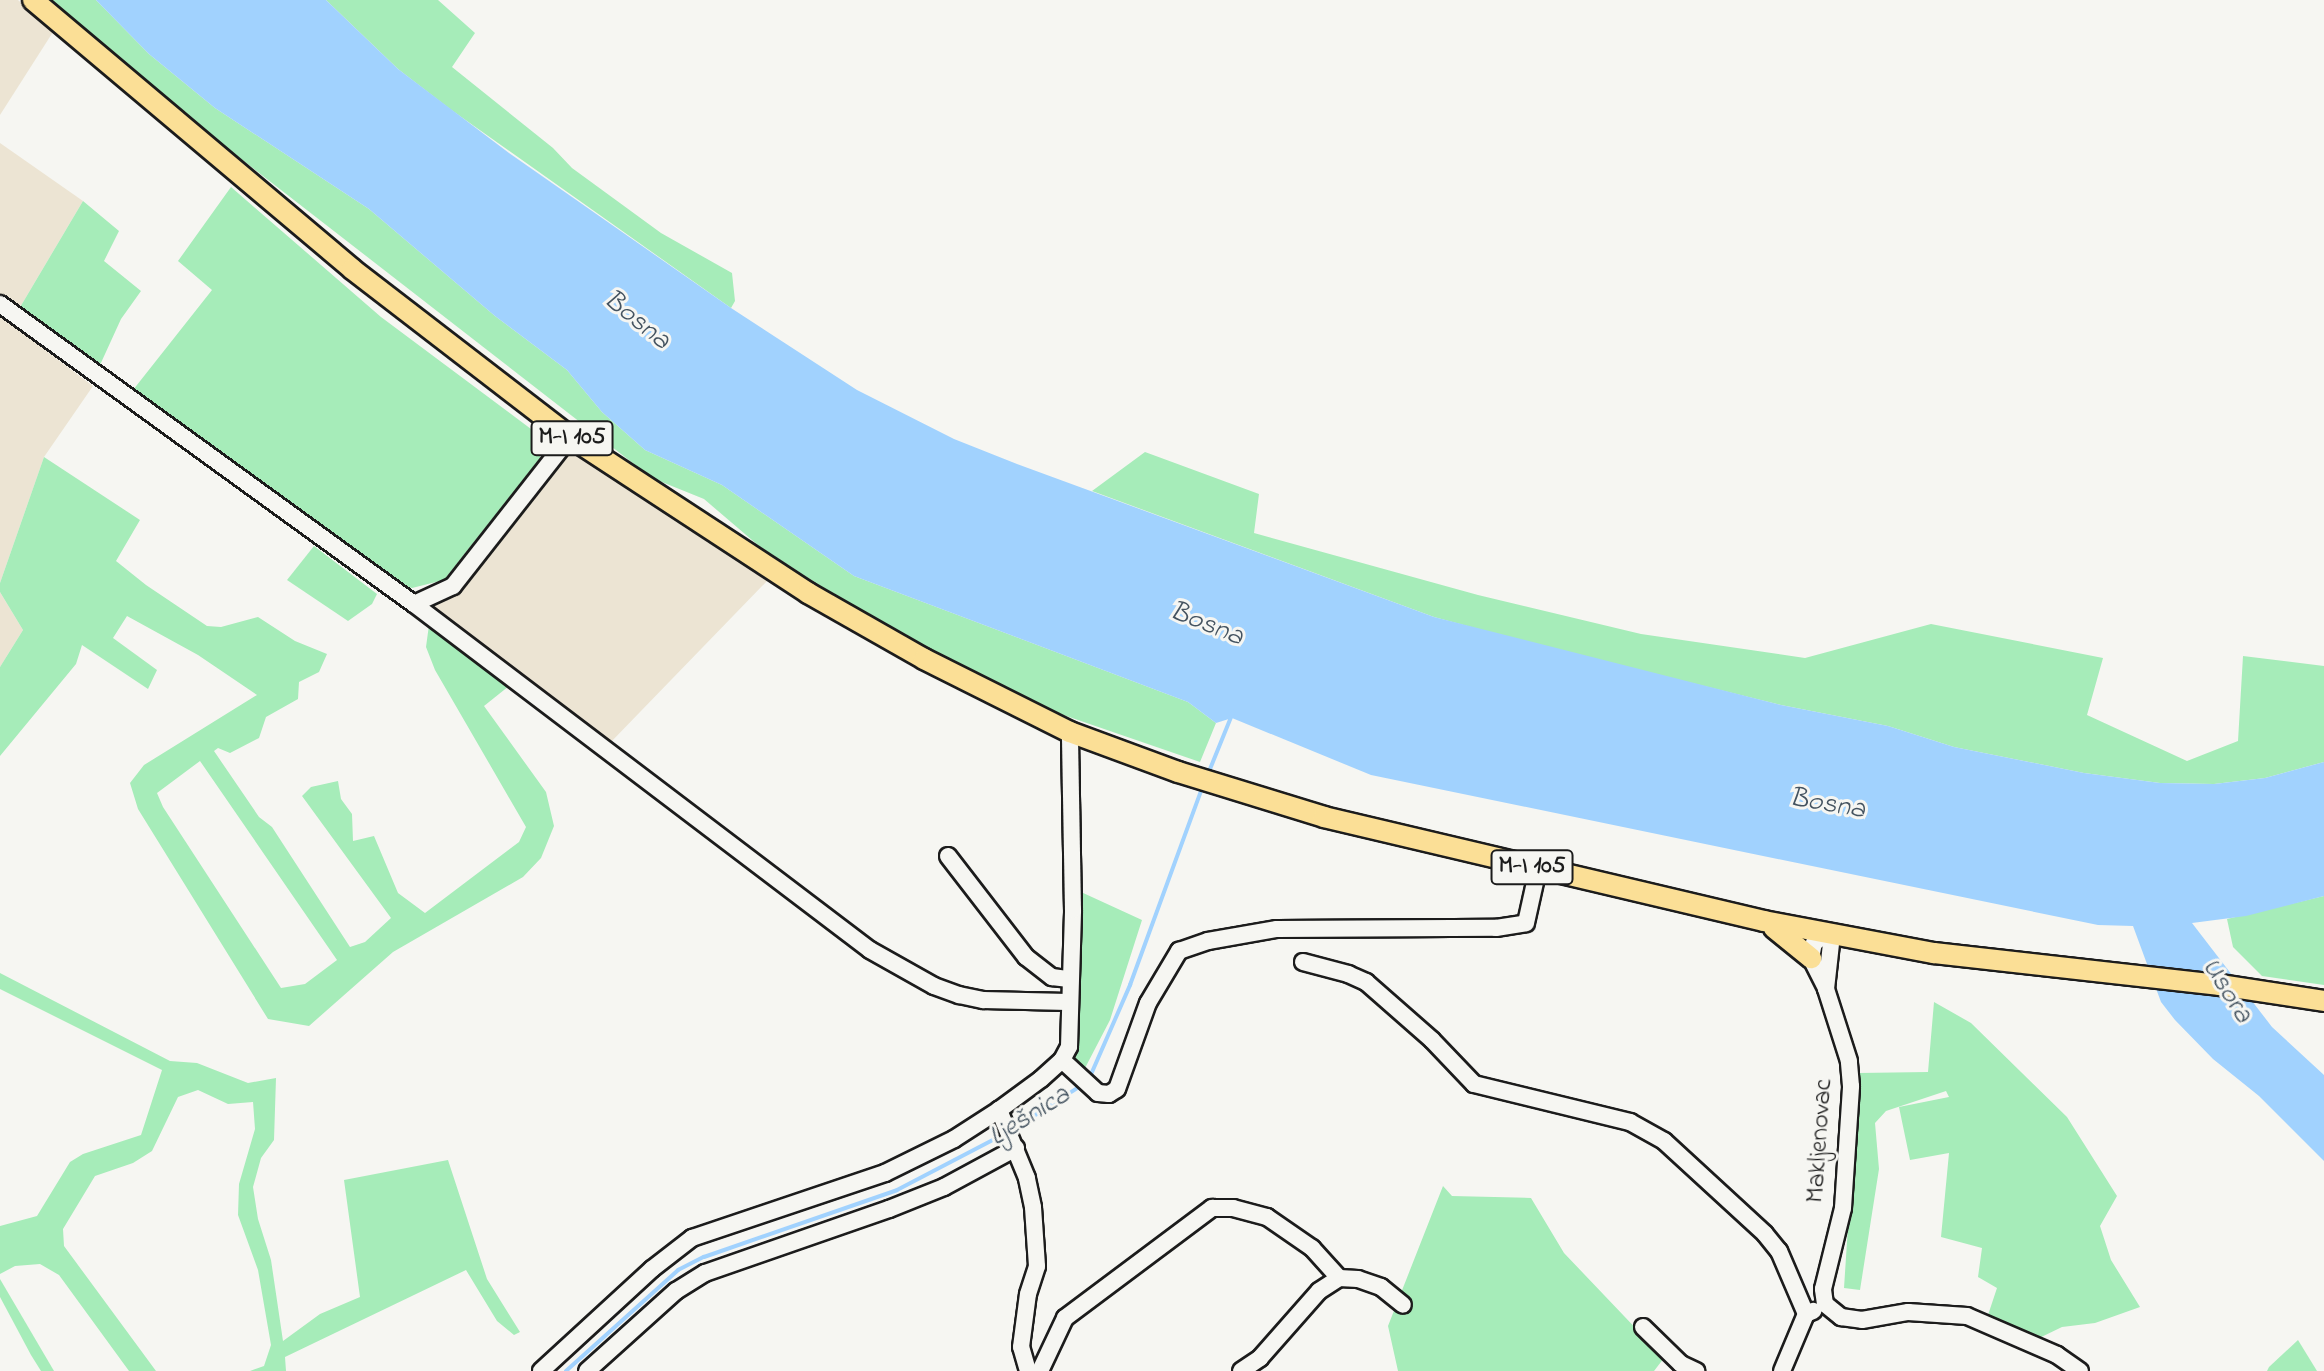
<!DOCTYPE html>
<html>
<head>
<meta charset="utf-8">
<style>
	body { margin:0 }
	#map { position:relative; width:2324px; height:1371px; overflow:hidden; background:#f6f6f2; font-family:"Indie Flower",sans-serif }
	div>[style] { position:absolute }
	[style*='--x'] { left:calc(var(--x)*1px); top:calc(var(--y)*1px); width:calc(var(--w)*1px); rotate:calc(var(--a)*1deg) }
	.built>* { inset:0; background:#ece4d3 }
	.green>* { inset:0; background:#a6ecb9 }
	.water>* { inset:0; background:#a1d2fe }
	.stream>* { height:4px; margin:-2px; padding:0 2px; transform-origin:2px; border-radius:2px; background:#a1d2fe }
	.roads { filter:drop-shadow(2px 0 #1c1c1c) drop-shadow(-2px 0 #1c1c1c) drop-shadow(0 2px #1c1c1c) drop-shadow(0 -2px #1c1c1c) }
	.minor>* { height:16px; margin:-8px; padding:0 8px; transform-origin:8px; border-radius:8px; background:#f6f6f2 }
	.major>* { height:20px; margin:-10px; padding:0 10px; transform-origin:10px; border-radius:10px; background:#fbdf96 }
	span { translate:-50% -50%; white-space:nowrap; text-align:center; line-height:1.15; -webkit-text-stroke:6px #f6f6f2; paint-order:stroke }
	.shield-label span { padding:2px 6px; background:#f6f6f2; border:2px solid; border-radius:6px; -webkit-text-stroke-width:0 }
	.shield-label { font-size:24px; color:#1c1c1c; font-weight:700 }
	.street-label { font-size:26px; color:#1c1c1c }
	.water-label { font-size:28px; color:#445360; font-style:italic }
</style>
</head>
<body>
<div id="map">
	<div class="built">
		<div style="clip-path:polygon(0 0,18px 0,53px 32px,0 115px)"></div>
		<div style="clip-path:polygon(0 143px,83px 201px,19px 309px,0 294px)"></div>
		<div style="clip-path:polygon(0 316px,93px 386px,44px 457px,0 583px)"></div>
		<div style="clip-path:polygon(571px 449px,767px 581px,610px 743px,426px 607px,463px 586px)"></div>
		<div style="clip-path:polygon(0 592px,23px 630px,0 667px)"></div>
	</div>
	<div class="green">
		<div style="clip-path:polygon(50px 0,96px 0,149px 54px,215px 108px,369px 209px,495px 316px,567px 370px,602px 412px,645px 450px,722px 485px,854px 576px,1188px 702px,1216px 723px,1200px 762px,1046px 709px,876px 622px,759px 546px,704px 499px,652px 478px,227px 148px)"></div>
		<div style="clip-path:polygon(326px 0,438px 0,475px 33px,452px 67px,553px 148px,572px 168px,661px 233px,732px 273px,735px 301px,731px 308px,450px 109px,398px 69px)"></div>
		<div style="clip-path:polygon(231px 187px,381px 317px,543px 438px,540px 458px,444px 580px,412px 588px,400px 585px,133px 390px,212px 290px,178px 261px)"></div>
		<div style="clip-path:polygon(83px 201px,119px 231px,104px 261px,141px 291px,121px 319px,100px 365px,19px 309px)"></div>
		<div style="clip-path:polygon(1145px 452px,1259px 494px,1254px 533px,1478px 595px,1641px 634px,1805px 658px,1931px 624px,2103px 658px,2087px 715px,2187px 761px,2238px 741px,2243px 656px,2324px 666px,2324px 762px,2265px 778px,2214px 784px,2160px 783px,2084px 773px,1954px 747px,1888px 726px,1781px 705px,1533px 644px,1434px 617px,1092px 491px)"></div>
		<div style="clip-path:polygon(evenodd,44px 457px,140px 520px,116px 561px,146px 585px,207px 626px,221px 627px,258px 617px,295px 641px,327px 654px,319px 672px,299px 682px,298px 699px,266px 717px,259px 738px,230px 753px,218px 748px,214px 751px,259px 817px,272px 827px,350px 947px,365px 942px,391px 918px,302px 796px,311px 787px,338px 781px,341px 799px,352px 814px,353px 841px,374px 836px,398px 893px,425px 913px,519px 842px,526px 827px,435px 670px,426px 647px,429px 625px,509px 686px,484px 706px,546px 792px,554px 826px,541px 858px,523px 877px,393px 952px,309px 1026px,268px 1019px,138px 809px,130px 783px,144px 765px,257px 695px,198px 655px,127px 616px,113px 638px,157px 670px,148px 689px,82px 645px,76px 664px,0 756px,0 667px,23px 630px,0 592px,0 583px,44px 457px,200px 761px,337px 960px,305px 984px,281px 988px,163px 807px,157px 793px,200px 761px)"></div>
		<div style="clip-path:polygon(314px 546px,377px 594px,372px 604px,348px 621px,287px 580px)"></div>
		<div style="clip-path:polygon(1081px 892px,1142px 920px,1110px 1020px,1084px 1070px,1075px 1060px,1074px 1050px,1079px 1030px,1076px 999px)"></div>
		<div style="clip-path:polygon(2324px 896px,2324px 985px,2262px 976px,2233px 947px,2227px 919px)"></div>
		<div style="clip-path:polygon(0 973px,170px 1061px,197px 1063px,248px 1083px,276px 1078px,274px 1140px,261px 1158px,253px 1187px,258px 1219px,271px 1260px,283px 1341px,320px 1314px,360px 1297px,344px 1180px,448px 1160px,487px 1279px,520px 1332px,514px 1335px,497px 1321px,466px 1270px,285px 1357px,286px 1371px,250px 1371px,264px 1366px,271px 1345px,258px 1270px,238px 1215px,239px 1184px,255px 1129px,253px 1102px,228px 1104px,198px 1090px,178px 1097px,152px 1151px,133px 1163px,95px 1176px,63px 1229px,64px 1246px,156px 1371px,129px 1371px,59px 1275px,40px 1264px,15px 1266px,0 1274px,0 1226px,37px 1216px,70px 1162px,83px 1154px,141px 1135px,162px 1070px,0 989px)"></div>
		<div style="clip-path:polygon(1934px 1002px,1971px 1023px,2067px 1117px,2117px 1196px,2100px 1226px,2111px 1260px,2140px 1307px,2095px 1323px,2062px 1327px,2029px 1343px,1987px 1318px,1997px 1288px,1978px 1277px,1982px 1248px,1941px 1237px,1949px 1153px,1910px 1160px,1899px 1107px,1949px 1097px,1946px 1091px,1886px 1111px,1875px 1123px,1879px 1169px,1860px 1290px,1844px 1288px,1858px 1073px,1928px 1072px)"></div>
		<div style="clip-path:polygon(1443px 1186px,1452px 1196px,1531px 1198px,1564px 1253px,1664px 1358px,1654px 1371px,1398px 1371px,1388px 1326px)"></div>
		<div style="clip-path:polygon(0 1279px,54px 1371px,41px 1371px,31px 1355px,0 1297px)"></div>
		<div style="clip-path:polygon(2298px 1340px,2317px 1371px,2267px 1371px,2269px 1367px)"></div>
	</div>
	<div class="water">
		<div style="clip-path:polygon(96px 0,326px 0,398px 69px,509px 153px,731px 308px,857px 390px,954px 439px,1017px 464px,1434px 617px,1781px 705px,1888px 726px,1954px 747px,2084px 773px,2160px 783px,2214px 784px,2265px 778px,2324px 762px,2324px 896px,2246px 916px,2192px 923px,2272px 1027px,2324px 1075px,2324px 1161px,2259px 1096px,2213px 1059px,2175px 1020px,2161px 1002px,2133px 926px,2098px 925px,1371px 775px,1232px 718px,1216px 723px,1188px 702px,854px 576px,722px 485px,645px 450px,602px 412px,567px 370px,495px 316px,369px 209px,215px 108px,149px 54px)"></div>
	</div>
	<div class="stream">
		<div style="--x:1208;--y:774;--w:67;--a:-68"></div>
		<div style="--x:1089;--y:1079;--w:103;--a:-66.4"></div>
		<div style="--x:1130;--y:985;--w:212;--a:-69.9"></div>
		<div style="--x:1012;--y:1130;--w:83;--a:-32.7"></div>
		<div style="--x:566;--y:1371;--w:151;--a:-42"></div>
		<div style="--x:678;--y:1270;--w:29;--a:-27"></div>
		<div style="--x:704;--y:1257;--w:204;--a:-19.1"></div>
		<div style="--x:897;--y:1190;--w:121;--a:-27.6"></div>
	</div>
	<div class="roads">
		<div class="minor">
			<div style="--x:0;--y:304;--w:511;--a:35.93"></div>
			<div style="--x:414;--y:604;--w:572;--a:37.19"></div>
			<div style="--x:870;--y:950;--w:73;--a:29.4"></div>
			<div style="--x:934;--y:986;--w:27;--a:20"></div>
			<div style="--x:959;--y:995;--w:25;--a:12"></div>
			<div style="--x:983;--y:1000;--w:85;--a:1.3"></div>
			<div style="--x:414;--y:604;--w:43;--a:-24.8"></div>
			<div style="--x:453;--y:586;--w:189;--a:-51.9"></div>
			<div style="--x:948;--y:856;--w:128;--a:52.3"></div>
			<div style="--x:1026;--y:957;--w:33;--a:38"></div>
			<div style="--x:1052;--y:977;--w:17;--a:7"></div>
			<div style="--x:1303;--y:962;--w:47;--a:14.9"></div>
			<div style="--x:1348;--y:974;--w:20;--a:24"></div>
			<div style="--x:1366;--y:982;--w:88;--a:41.3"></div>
			<div style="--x:1432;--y:1040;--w:61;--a:46.3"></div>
			<div style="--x:1474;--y:1084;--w:161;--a:13.7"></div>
			<div style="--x:1630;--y:1122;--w:39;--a:29"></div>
			<div style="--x:1664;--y:1141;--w:137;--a:42.6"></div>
			<div style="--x:1765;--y:1234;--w:22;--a:51"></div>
			<div style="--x:1779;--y:1251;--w:69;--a:66.8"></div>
			<div style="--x:1826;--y:988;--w:34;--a:-117"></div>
			<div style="--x:1811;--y:958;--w:15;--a:-79"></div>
			<div style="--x:1814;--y:943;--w:15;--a:-37"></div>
			<div style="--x:1062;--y:1060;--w:49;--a:42.5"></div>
			<div style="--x:1098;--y:1093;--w:11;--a:5"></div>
			<div style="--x:1109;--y:1094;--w:9;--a:-32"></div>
			<div style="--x:1117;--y:1089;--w:91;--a:-70.2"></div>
			<div style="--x:1148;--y:1003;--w:61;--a:-59.2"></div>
			<div style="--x:1179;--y:951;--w:31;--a:-19"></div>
			<div style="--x:1208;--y:941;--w:70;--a:-9.9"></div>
			<div style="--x:1277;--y:929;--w:219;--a:-0.3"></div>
			<div style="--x:1496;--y:928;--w:30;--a:-9"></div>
			<div style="--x:1526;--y:923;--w:55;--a:-77.5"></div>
			<div style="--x:1825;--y:1304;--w:15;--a:-98"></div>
			<div style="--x:1823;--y:1289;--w:83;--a:-76.1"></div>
			<div style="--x:1843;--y:1208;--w:122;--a:-86.2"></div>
			<div style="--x:1851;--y:1086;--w:25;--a:-95"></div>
			<div style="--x:1849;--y:1061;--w:76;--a:-107.7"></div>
			<div style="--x:1826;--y:989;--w:54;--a:-83.7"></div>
			<div style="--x:1825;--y:1304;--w:21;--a:39"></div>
			<div style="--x:1841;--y:1317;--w:21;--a:8"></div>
			<div style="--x:1862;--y:1320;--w:47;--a:-9.9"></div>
			<div style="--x:1908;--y:1312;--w:59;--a:3.9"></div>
			<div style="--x:1967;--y:1316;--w:98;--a:23.4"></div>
			<div style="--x:2057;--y:1355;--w:28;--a:35"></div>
			<div style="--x:1643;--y:1327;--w:53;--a:44.2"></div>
			<div style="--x:1681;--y:1364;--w:17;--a:25"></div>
			<div style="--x:541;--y:1371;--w:151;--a:-42.6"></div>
			<div style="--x:652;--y:1269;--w:51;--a:-37.8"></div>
			<div style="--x:692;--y:1238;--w:204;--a:-18.6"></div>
			<div style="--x:885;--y:1173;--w:77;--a:-26.2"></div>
			<div style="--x:954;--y:1139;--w:54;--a:-32.8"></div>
			<div style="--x:587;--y:1371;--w:120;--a:-42"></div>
			<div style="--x:676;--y:1291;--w:34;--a:-32"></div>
			<div style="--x:705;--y:1273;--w:195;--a:-19.2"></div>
			<div style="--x:889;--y:1209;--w:59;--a:-21.8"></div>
			<div style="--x:944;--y:1187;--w:82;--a:-28.4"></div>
			<div style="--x:1028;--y:1371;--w:25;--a:-106"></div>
			<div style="--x:1021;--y:1347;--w:53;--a:-82.5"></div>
			<div style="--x:1028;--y:1294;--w:29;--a:-72"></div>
			<div style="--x:1037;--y:1266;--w:59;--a:-93.9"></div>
			<div style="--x:1033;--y:1207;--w:30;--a:-102"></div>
			<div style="--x:1027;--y:1178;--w:74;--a:-112.4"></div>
			<div style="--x:999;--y:1110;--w:52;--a:-36.4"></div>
			<div style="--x:1041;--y:1079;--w:28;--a:-42"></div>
			<div style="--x:1062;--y:1060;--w:15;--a:-62"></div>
			<div style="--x:1069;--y:1047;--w:137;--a:-88.3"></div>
			<div style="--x:1073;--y:910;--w:178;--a:-91"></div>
			<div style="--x:1040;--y:1371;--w:59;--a:-64.7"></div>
			<div style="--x:1065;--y:1318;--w:184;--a:-36.8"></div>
			<div style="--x:1212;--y:1208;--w:21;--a:0"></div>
			<div style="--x:1233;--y:1208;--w:35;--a:15"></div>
			<div style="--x:1267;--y:1217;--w:55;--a:34.6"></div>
			<div style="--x:1312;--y:1248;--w:40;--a:48"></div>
			<div style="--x:1241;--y:1371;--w:23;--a:-34"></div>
			<div style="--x:1260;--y:1358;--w:89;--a:-48.6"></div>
			<div style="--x:1319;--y:1291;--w:24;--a:-33"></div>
			<div style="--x:1339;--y:1278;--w:19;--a:3"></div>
			<div style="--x:1358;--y:1279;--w:24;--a:19"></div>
			<div style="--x:1381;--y:1287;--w:28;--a:39"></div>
			<div style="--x:1782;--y:1371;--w:62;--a:-67.2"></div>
			<div style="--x:1806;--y:1314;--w:8;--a:-23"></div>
		</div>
		<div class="major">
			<div style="--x:33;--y:0;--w:417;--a:40.1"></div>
			<div style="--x:352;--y:269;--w:275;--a:37.6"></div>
			<div style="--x:570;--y:437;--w:285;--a:33.2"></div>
			<div style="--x:808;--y:593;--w:133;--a:29.6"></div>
			<div style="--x:924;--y:659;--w:163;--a:26.6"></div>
			<div style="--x:1070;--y:732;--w:115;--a:20.3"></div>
			<div style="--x:1178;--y:772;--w:153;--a:17.1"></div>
			<div style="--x:1324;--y:817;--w:452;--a:13.3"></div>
			<div style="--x:1764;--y:921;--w:173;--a:10.7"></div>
			<div style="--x:1934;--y:953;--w:288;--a:6.4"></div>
			<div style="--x:2220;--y:985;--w:105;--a:8.7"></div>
			<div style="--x:1774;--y:928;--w:48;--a:39"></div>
		</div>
	</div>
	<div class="shield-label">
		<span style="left:572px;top:438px">M-I 105</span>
		<span style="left:1532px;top:867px">M-I 105</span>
	</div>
	<div class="street-label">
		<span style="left:1821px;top:1141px;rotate:-86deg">Makljenovac</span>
	</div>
	<div class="water-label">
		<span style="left:636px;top:321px;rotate:39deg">Bosna</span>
		<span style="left:1206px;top:625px;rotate:22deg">Bosna</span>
		<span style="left:1827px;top:805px;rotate:10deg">Bosna</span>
		<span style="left:2226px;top:991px;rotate:58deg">Usora</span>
		<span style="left:1030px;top:1117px;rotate:-32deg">Lješnica</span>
	</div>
</div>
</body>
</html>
